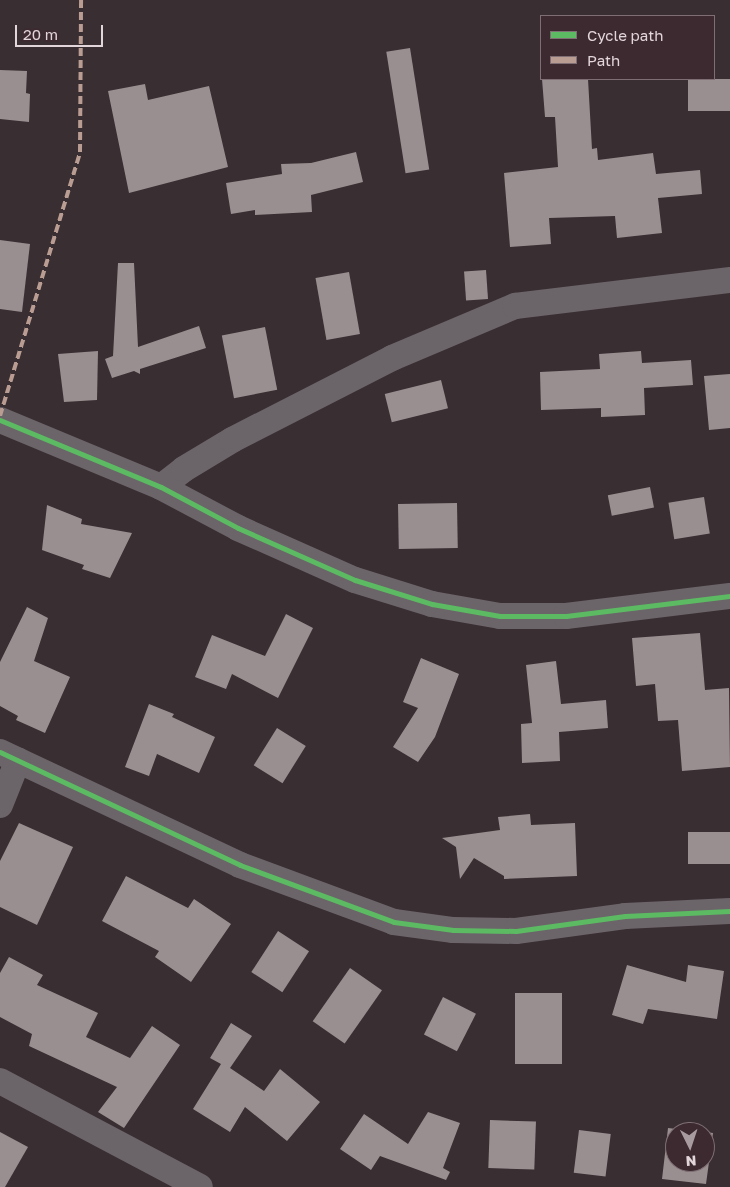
<!DOCTYPE html>
<html>
<head>
<meta charset="utf-8">
<style>
	body { margin:0 }
	#map { position:relative; width:730px; height:1187px; overflow:hidden; background:#392e32; font-family:"Golos Text",sans-serif }
	div>[style] { position:absolute }
	[style*='--x'] { left:calc(var(--x)*1px); top:calc(var(--y)*1px); width:calc(var(--w)*1px); rotate:calc(var(--a)*1deg) }
	.building>* { inset:0; background:#998f90; transform-origin:0 0 }
	.street>* { height:26px; margin:-13px; padding:0 13px; transform-origin:13px; border-radius:13px; background:#6b6469 }
	.quiet>* { height:4px; margin-top:-2px; transform-origin:0; background:repeating-linear-gradient(90deg,#b99d93 0 8px,transparent 0 12px) }
	.cycleway>* { height:5px; margin:-2.5px; padding:0 2.5px; transform-origin:2.5px; border-radius:2.5px; background:#5cba63 }
	span { translate:-50% -50%; white-space:nowrap; text-align:center; line-height:1.15; -webkit-text-stroke:5px #3d2a31; paint-order:stroke }
	.legend { position:absolute; left:540px; top:15px; width:175px; height:65px; box-sizing:border-box; background:#3d2a31; border:1px solid #7f6f75; margin:0; padding:6px 9px; list-style:none; font-size:15px; color:#e3d6da }
	.legend li { display:flex; align-items:center; gap:10px; height:25px }
	.legend b { width:25px; border:1px solid #7f6f75 }
	.north { position:absolute; left:665px; top:1122px; width:50px; height:50px; box-sizing:border-box; background:#3d2a31; border:1px solid #7f6f75; border-radius:50%; rotate:176deg; font-size:14px; font-weight:700; line-height:20px; text-align:center; color:#e3d6da }
	.north::after { content:''; display:block; margin:auto; width:18px; height:22px; background:#a89b9f; clip-path:polygon(50% 0,100% 100%,50% 72%,0 100%) }
	.scale { position:absolute; left:15px; top:25px; width:88px; height:22px; box-sizing:border-box; border:2px solid #e3d6da; border-top:0; padding-left:6px; font-size:15px; line-height:18px; white-space:nowrap; color:#e3d6da; -webkit-text-stroke:4px #3d2a31; paint-order:stroke }
</style>
</head>
<body>
<div id="map">
	<div class="building">
		<div style="left:410px;top:48px;width:123px;height:24px;rotate:81deg"></div>
		<div style="clip-path:polygon(0 70px,27px 71px,26px 93px,30px 94px,29px 122px,0 119px)"></div>
		<div style="clip-path:polygon(542px 79px,588px 79px,592px 149px,597px 148px,598px 160px,653px 153px,656px 174px,700px 170px,702px 194px,658px 198px,662px 233px,617px 238px,615px 216px,549px 218px,551px 244px,510px 247px,504px 173px,558px 167px,555px 117px,545px 117px)"></div>
		<div style="left:688px;top:79px;width:42px;height:32px"></div>
		<div style="clip-path:polygon(145px 84px,148px 100px,209px 86px,228px 167px,129px 193px,108px 91px)"></div>
		<div style="clip-path:polygon(356px 152px,363px 182px,311px 195px,312px 212px,255px 215px,255px 210px,231px 214px,226px 183px,282px 174px,281px 164px,311px 163px)"></div>
		<div style="clip-path:polygon(0 240px,30px 244px,22px 312px,0 309px)"></div>
		<div style="clip-path:polygon(118px 263px,134px 263px,138px 347px,199px 326px,206px 348px,140px 369px,140px 374px,134px 371px,112px 378px,105px 359px,113px 356px)"></div>
		<div style="left:486px;top:270px;width:29px;height:22px;rotate:86deg"></div>
		<div style="left:349px;top:272px;width:63px;height:34px;rotate:80deg"></div>
		<div style="left:265px;top:327px;width:64px;height:44px;rotate:79deg"></div>
		<div style="clip-path:polygon(98px 351px,97px 400px,64px 402px,58px 354px)"></div>
		<div style="clip-path:polygon(641px 351px,642px 363px,691px 360px,693px 385px,644px 388px,645px 415px,601px 417px,601px 408px,541px 410px,540px 372px,600px 369px,599px 354px)"></div>
		<div style="clip-path:polygon(730px 374px,730px 428px,709px 430px,704px 376px)"></div>
		<div style="left:441px;top:380px;width:29px;height:58px;rotate:76deg"></div>
		<div style="left:650px;top:487px;width:21px;height:43px;rotate:79deg"></div>
		<div style="left:704px;top:497px;width:37px;height:36px;rotate:81deg"></div>
		<div style="left:457px;top:503px;width:45px;height:59px;rotate:89deg"></div>
		<div style="clip-path:polygon(47px 505px,82px 519px,81px 524px,132px 533px,110px 578px,82px 569px,84px 565px,42px 550px)"></div>
		<div style="clip-path:polygon(27px 607px,48px 618px,34px 661px,70px 677px,45px 733px,16px 720px,18px 716px,0 706px,0 662px)"></div>
		<div style="clip-path:polygon(286px 614px,313px 628px,278px 698px,232px 674px,226px 689px,195px 677px,212px 635px,265px 656px)"></div>
		<div style="clip-path:polygon(700px 633px,705px 690px,729px 688px,730px 767px,682px 771px,678px 720px,658px 721px,655px 684px,636px 686px,632px 638px)"></div>
		<div style="clip-path:polygon(421px 658px,459px 674px,435px 737px,418px 762px,393px 747px,418px 708px,403px 702px)"></div>
		<div style="clip-path:polygon(556px 661px,561px 704px,606px 700px,608px 728px,559px 732px,560px 761px,522px 763px,521px 724px,532px 723px,526px 665px)"></div>
		<div style="clip-path:polygon(149px 704px,174px 714px,172px 717px,215px 737px,199px 773px,157px 754px,149px 776px,125px 767px)"></div>
		<div style="left:277px;top:728px;width:34px;height:44px;rotate:32deg"></div>
		<div style="clip-path:polygon(530px 814px,531px 825px,575px 823px,577px 876px,504px 879px,504px 876px,474px 858px,460px 879px,456px 847px,442px 838px,500px 830px,498px 817px)"></div>
		<div style="clip-path:polygon(19px 823px,73px 847px,37px 925px,0 907px,0 861px)"></div>
		<div style="left:688px;top:832px;width:42px;height:32px"></div>
		<div style="clip-path:polygon(126px 876px,188px 908px,194px 899px,231px 924px,191px 982px,155px 957px,159px 951px,102px 921px)"></div>
		<div style="left:278px;top:931px;width:37px;height:49px;rotate:33deg"></div>
		<div style="clip-path:polygon(9px 957px,43px 975px,37px 985px,98px 1013px,86px 1037px,130px 1058px,152px 1026px,180px 1045px,124px 1128px,98px 1112px,117px 1087px,29px 1046px,32px 1034px,0 1017px,0 973px)"></div>
		<div style="clip-path:polygon(627px 965px,686px 982px,688px 965px,724px 971px,717px 1019px,648px 1009px,643px 1024px,612px 1015px)"></div>
		<div style="left:350px;top:968px;width:39px;height:65px;rotate:35deg"></div>
		<div style="left:515px;top:993px;width:47px;height:71px"></div>
		<div style="left:443px;top:997px;width:37px;height:42px;rotate:27deg"></div>
		<div style="clip-path:polygon(231px 1023px,252px 1036px,230px 1068px,264px 1091px,280px 1069px,320px 1102px,287px 1141px,245px 1107px,230px 1132px,193px 1109px,221px 1064px,210px 1058px)"></div>
		<div style="clip-path:polygon(428px 1112px,460px 1123px,443px 1168px,450px 1172px,446px 1180px,380px 1156px,371px 1170px,340px 1149px,364px 1114px,408px 1144px)"></div>
		<div style="left:490px;top:1120px;width:46px;height:48px;rotate:2deg"></div>
		<div style="clip-path:polygon(668px 1128px,701px 1132px,675px 1132px,675px 1162px,705px 1162px,705px 1132px,713px 1133px,706px 1184px,662px 1179px)"></div>
		<div style="left:579px;top:1130px;width:32px;height:43px;rotate:7deg"></div>
		<div style="clip-path:polygon(0 1132px,28px 1147px,5px 1187px,0 1187px)"></div>
	</div>
	<div class="street">
		<div style="--x:0;--y:420;--w:174;--a:22.6"></div>
		<div style="--x:161;--y:487;--w:87;--a:28"></div>
		<div style="--x:238;--y:528;--w:128;--a:24"></div>
		<div style="--x:355;--y:580;--w:81;--a:17.3"></div>
		<div style="--x:432;--y:604;--w:69;--a:10"></div>
		<div style="--x:500;--y:616;--w:66;--a:0"></div>
		<div style="--x:566;--y:616;--w:165;--a:-7"></div>
		<div style="--x:161;--y:487;--w:29;--a:-38"></div>
		<div style="--x:184;--y:469;--w:56;--a:-31.1"></div>
		<div style="--x:232;--y:440;--w:180;--a:-27.1"></div>
		<div style="--x:392;--y:358;--w:134;--a:-22.9"></div>
		<div style="--x:515;--y:306;--w:217;--a:-6.9"></div>
		<div style="--x:0;--y:752;--w:265;--a:25.2"></div>
		<div style="--x:240;--y:865;--w:164;--a:20.3"></div>
		<div style="--x:394;--y:922;--w:60;--a:7.7"></div>
		<div style="--x:453;--y:930;--w:63;--a:0.9"></div>
		<div style="--x:516;--y:931;--w:110;--a:-7.8"></div>
		<div style="--x:625;--y:916;--w:105;--a:-2.7"></div>
		<div style="--x:0;--y:805;--w:48;--a:-68.2"></div>
		<div style="--x:0;--y:1081;--w:226;--a:27.9"></div>
	</div>
	<div class="quiet">
		<div style="--x:0;--y:416;--w:276;--a:-73.1"></div>
		<div style="--x:80;--y:152;--w:152;--a:-89.6"></div>
	</div>
	<div class="cycleway">
		<div style="--x:0;--y:420;--w:174;--a:22.6"></div>
		<div style="--x:161;--y:487;--w:87;--a:28"></div>
		<div style="--x:238;--y:528;--w:128;--a:24"></div>
		<div style="--x:355;--y:580;--w:81;--a:17.3"></div>
		<div style="--x:432;--y:604;--w:69;--a:10"></div>
		<div style="--x:500;--y:616;--w:66;--a:0"></div>
		<div style="--x:566;--y:616;--w:165;--a:-7"></div>
		<div style="--x:0;--y:752;--w:265;--a:25.2"></div>
		<div style="--x:240;--y:865;--w:164;--a:20.3"></div>
		<div style="--x:394;--y:922;--w:60;--a:7.7"></div>
		<div style="--x:453;--y:930;--w:63;--a:0.9"></div>
		<div style="--x:516;--y:931;--w:110;--a:-7.8"></div>
		<div style="--x:625;--y:916;--w:105;--a:-2.7"></div>
	</div>
	<ul class="legend">
	<li><b style="height:6px;background:#5cba63"></b>Cycle path</li>
	<li><b style="height:6px;background:#b99d93"></b>Path</li>
	</ul>
	<div class="north">N</div>
	<div class="scale">20 m</div>
</div>
</body>
</html>
